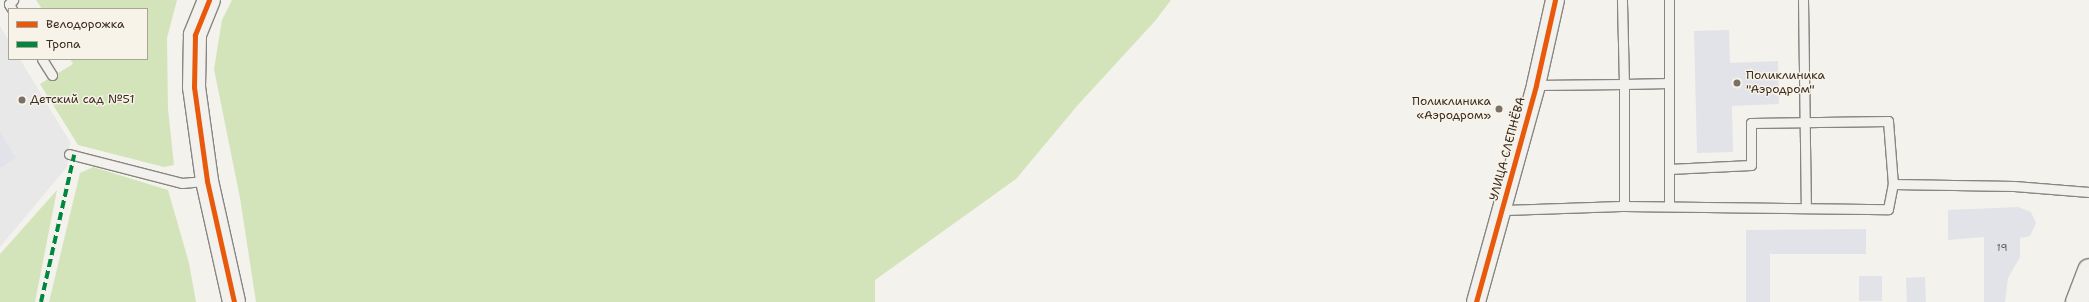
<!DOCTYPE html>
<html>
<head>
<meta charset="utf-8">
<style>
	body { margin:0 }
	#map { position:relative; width:2089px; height:302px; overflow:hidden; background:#f4f2ec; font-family:"Shantell Sans",sans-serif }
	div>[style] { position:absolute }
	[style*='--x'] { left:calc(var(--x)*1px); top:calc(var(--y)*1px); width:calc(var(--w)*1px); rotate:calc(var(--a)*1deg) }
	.built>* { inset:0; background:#e8e8e9 }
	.green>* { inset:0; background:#d3e4ba }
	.building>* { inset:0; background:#e1e3e9; transform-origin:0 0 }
	.roads { filter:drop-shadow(1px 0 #898580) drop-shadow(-1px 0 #898580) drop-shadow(0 1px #898580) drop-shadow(0 -1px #898580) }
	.lane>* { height:9px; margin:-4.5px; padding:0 4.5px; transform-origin:4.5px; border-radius:4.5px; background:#f2f1ed }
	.street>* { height:18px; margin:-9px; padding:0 9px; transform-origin:9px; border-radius:9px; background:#f2f1ed }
	.secondary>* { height:22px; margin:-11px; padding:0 11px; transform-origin:11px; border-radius:11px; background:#f2f1ed }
	.quiet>* { height:4px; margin-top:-2px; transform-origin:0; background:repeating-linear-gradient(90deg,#00873e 0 8px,transparent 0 12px) }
	.cycleway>* { height:5px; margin:-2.5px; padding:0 2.5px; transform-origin:2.5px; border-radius:2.5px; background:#e8590c }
	.dots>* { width:11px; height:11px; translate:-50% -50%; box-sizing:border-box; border:2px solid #f7f3e8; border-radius:50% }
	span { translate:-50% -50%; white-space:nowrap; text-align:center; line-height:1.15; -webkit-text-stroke:3px #f7f3e8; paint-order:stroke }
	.number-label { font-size:10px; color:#645851 }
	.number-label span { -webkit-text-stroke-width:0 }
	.poi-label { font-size:12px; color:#3b2a1e }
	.left { translate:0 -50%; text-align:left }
	.right { translate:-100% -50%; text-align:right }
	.street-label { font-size:12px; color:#3b2a1e }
	.legend { position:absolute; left:8px; top:8px; width:140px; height:52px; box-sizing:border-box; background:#f7f3e8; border:1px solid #aca397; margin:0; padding:5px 7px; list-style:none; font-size:12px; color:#3b2a1e }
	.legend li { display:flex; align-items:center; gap:8px; height:20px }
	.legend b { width:20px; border:1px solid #aca397 }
</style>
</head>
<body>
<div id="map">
	<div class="built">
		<div style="clip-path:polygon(0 26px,9px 41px,9px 59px,20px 59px,70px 142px,67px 167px,0 247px)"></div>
	</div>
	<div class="green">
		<div style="clip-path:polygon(36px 0,177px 0,167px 38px,168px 109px,174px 165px,164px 167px,78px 145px,40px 84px,73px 64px,70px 59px,147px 59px,147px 9px,42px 9px)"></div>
		<div style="clip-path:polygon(232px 0,1171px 0,1155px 21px,1077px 106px,1016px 179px,875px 280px,875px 302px,256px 302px,240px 198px,214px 69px,222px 20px)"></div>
		<div style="clip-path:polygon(93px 167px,168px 190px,189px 263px,196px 302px,49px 302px,80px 173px)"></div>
		<div style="clip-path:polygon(57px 190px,35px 302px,0 302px,0 254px)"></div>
	</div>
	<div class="building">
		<div style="clip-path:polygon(1729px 30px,1730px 63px,1778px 61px,1779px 104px,1732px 106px,1733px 152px,1697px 153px,1694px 31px)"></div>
		<div style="clip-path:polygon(0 132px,16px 158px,0 168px)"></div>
		<div style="clip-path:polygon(2018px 207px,2031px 212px,2036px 223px,2030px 236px,2020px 238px,2020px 257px,2008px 278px,2005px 302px,1984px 302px,1984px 237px,1948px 240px,1948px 210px)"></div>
		<div style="clip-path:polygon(1866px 229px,1866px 254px,1770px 254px,1770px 302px,1746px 302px,1746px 230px)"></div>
		<div style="left:1859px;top:276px;width:23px;height:25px"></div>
		<div style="left:1925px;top:277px;width:25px;height:19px;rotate:88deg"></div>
	</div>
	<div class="roads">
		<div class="lane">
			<div style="--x:1803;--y:0;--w:208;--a:89.2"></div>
			<div style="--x:12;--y:9;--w:6;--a:-121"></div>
			<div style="--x:9;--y:4;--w:6;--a:-45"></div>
			<div style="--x:42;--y:59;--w:19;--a:58"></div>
			<div style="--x:1536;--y:85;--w:88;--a:-0.7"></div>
			<div style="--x:1624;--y:84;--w:84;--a:-91.4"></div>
			<div style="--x:69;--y:154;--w:117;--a:14.4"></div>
			<div style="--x:182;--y:183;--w:25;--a:-5"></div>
			<div style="--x:1669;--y:169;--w:82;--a:-2.8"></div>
			<div style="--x:1751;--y:165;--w:42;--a:-90"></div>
			<div style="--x:1751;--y:123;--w:137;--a:-0.8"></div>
			<div style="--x:1888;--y:121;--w:63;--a:85.5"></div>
			<div style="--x:1624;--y:206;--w:264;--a:0.7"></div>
			<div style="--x:1888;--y:209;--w:25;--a:-79"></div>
			<div style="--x:1893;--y:184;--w:121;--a:0.9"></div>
			<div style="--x:2014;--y:186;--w:75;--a:4.6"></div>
			<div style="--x:1669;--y:206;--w:206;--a:-90"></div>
			<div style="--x:1502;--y:210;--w:122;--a:-1.9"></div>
			<div style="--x:1624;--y:206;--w:122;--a:-90"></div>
			<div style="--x:1624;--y:84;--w:45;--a:-1.3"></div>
		</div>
		<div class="street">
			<div style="--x:1476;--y:302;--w:225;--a:-74.5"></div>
			<div style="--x:1536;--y:85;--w:87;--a:-77.4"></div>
		</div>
		<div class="secondary">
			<div style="--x:209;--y:0;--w:38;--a:112"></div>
			<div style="--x:195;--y:35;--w:52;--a:91.1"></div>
			<div style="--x:194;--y:87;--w:95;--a:82.1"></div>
			<div style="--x:207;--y:181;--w:124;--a:77.4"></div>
			<div style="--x:2077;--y:302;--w:34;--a:-69"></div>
		</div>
	</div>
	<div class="quiet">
		<div style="--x:41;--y:302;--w:151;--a:-77.3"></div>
	</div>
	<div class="cycleway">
		<div style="--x:209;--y:0;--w:38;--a:112"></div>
		<div style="--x:195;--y:35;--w:52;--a:91.1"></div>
		<div style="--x:194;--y:87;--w:95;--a:82.1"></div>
		<div style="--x:207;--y:181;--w:124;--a:77.4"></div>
		<div style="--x:1476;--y:302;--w:225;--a:-74.5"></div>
		<div style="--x:1536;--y:85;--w:87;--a:-77.4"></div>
	</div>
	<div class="dots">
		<div style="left:1737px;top:83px;background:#7c7066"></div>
		<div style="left:22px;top:100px;background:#7c7066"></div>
		<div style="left:1499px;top:109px;background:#7c7066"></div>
	</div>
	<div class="number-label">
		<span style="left:2002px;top:248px">19</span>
	</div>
	<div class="poi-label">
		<span class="left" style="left:1746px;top:83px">Поликлиника<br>"Аэродром"</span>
		<span class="left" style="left:30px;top:100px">Детский сад №51</span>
		<span class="right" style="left:1491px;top:109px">Поликлиника<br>«Аэродром»</span>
	</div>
	<div class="street-label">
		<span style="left:1508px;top:149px;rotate:-75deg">УЛИЦА СЛЕПНЁВА</span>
	</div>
	<ul class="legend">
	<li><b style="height:5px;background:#e8590c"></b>Велодорожка</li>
	<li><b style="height:5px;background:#00873e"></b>Тропа</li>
	</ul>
</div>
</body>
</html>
